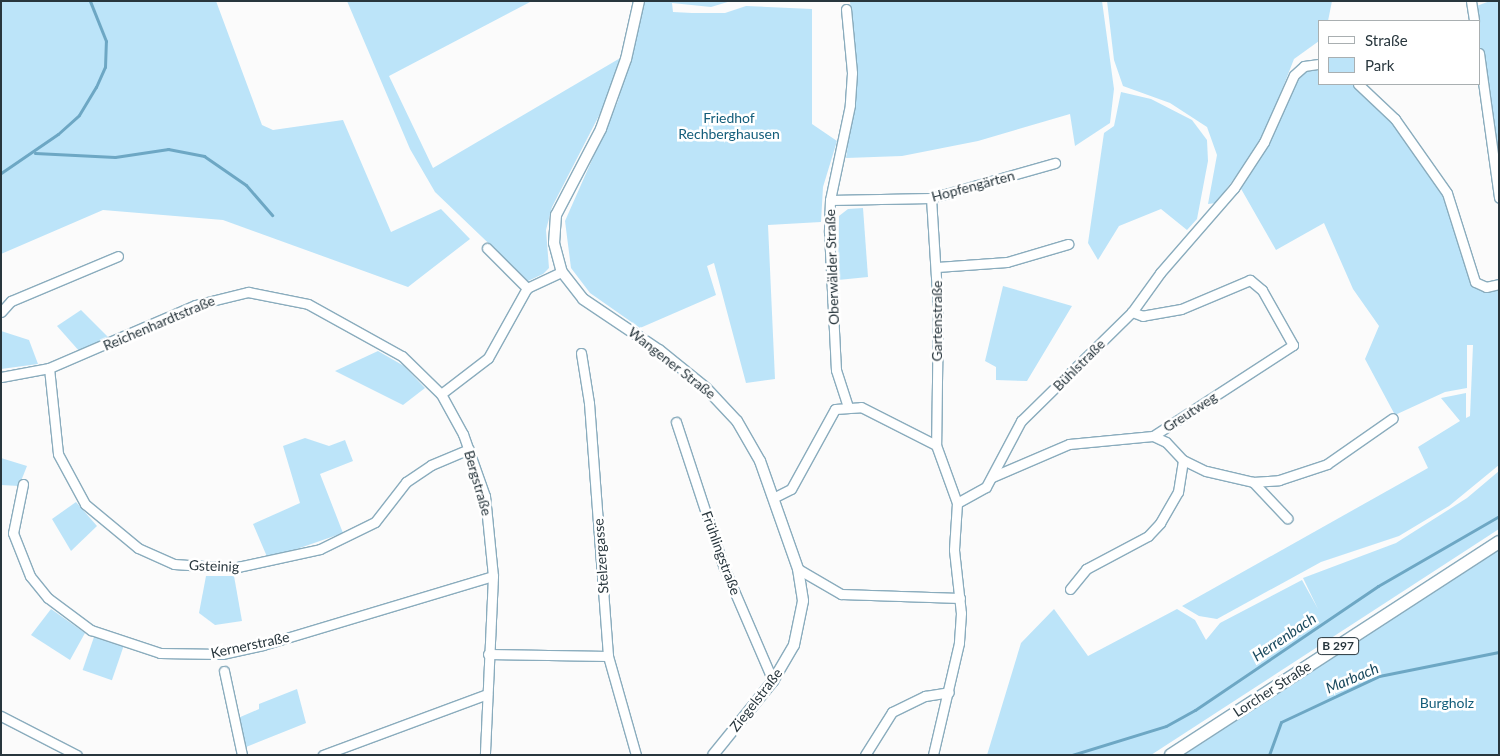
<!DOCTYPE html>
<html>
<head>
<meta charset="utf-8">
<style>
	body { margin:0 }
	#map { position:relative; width:1500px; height:756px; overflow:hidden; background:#fbfbfb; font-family:Lato,sans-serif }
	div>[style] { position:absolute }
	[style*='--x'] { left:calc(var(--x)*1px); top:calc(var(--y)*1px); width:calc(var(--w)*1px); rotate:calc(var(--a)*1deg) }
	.green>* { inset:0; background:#bce4f9; transform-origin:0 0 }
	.stream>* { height:3px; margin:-1.5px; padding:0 1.5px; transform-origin:1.5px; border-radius:1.5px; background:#6da7c4 }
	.roads { filter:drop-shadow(1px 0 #8aacbd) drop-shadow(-1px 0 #8aacbd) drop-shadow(0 1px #8aacbd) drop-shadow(0 -1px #8aacbd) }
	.minor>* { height:9px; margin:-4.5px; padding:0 4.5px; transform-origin:4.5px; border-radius:4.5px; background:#fff }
	.tertiary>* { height:10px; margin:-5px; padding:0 5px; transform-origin:5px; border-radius:5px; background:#fff }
	.primary>* { height:12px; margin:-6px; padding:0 6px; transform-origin:6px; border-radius:6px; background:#fff }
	span { translate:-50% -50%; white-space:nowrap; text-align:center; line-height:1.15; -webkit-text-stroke:5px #fff; paint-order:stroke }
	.shield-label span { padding:1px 4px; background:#fff; border:1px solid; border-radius:4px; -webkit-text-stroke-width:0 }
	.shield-label { font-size:12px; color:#28363d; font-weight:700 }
	.park-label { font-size:14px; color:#135d7a }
	.street-label { font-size:14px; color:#28363d }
	.water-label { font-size:15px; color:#1a4a5f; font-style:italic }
	.frame { position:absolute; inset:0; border:2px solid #28363d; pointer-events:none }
	.legend { position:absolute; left:1318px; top:20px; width:162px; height:65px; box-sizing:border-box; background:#fff; border:1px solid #a9afb1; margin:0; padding:6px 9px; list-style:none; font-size:15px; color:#28363d }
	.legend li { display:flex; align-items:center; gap:10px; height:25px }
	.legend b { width:25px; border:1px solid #a9afb1 }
</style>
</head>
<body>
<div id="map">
	<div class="green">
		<div style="clip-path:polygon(1px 1px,216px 1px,262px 125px,273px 130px,343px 120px,391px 232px,441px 209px,470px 239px,408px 287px,223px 220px,103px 210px,1px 254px)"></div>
		<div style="clip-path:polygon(347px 1px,532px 1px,389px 76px,433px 168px,622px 57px,607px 100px,552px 207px,546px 230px,549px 268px,543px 274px,528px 281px,435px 192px,410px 149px)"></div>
		<div style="clip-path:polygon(645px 1px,731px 1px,711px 7px,672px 3px,673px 12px,692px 13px,725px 13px,746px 6px,812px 9px,812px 124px,837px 141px,823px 187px,821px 222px,768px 225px,775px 379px,746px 383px,714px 263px,707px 266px,716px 295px,640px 328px,590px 293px,571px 268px,565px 221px,618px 101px)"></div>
		<div style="clip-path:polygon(850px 1px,1102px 1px,1114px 89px,1110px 123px,1075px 146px,1070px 114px,978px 141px,902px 156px,846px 158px,856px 90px)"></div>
		<div style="clip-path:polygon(1107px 1px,1332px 1px,1328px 21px,1319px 21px,1319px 41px,1294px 59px,1262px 141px,1216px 203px,1208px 204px,1217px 155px,1207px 127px,1170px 103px,1123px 86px,1114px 60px)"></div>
		<div style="clip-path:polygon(1490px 1px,1499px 1px,1499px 173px,1474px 7px)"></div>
		<div style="clip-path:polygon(1319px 69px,1319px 84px,1353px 84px,1394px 124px,1442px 195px,1473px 282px,1499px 287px,1499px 465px,1449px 506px,1399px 536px,1321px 562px,1217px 619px,1199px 616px,1182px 606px,1428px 468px,1418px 447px,1460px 421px,1441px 398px,1466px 393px,1466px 418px,1470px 416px,1473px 345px,1467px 345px,1467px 388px,1445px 392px,1395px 415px,1365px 359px,1379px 326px,1353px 289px,1324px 223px,1276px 250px,1240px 187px,1275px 130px,1291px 90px,1303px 73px)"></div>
		<div style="clip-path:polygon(1121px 92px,1151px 99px,1192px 120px,1207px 140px,1208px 161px,1197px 219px,1187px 230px,1161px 209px,1119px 226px,1098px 260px,1088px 243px,1104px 133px,1114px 126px)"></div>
		<div style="clip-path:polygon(863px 208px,868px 277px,838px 280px,839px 216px,848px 209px)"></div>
		<div style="clip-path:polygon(1003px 286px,1072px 306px,1027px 381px,996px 380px,996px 367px,985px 361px)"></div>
		<div style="clip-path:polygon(81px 310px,109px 338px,80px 352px,57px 326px)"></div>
		<div style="clip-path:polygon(1px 331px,29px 340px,38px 364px,1px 369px)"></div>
		<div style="clip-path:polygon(378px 351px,404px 366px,425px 388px,403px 405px,335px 371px)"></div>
		<div style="clip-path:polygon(305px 438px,329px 446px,345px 440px,353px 461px,320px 474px,343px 533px,268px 559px,253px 524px,300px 503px,283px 446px)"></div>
		<div style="clip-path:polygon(1px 458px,27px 466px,19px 486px,1px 485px)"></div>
		<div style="clip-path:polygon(1499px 471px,1499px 529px,1151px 755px,987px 755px,1021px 643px,1054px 609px,1088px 656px,1177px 609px,1195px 620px,1206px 640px,1220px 623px,1302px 580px,1318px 609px,1303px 578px,1396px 543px,1467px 498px)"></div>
		<div style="clip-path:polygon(76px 502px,97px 526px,71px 551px,52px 519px)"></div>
		<div style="clip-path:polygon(1499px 550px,1499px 755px,1184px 755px,1462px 573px)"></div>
		<div style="clip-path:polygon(206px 576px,234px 576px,242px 621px,215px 625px,199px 613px)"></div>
		<div style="clip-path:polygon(51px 609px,85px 633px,70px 660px,31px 635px)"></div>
		<div style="left:94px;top:637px;width:31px;height:35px;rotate:19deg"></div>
		<div style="clip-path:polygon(297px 689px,306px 723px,246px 747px,238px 718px,259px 709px,259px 704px)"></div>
	</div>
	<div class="stream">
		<div style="--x:35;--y:153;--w:80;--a:2.9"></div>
		<div style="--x:115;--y:157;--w:54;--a:-8.6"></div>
		<div style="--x:168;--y:149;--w:37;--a:11"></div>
		<div style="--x:204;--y:156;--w:51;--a:34.6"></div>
		<div style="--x:246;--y:185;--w:40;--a:49"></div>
		<div style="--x:1;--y:173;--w:69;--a:-34.4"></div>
		<div style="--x:58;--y:134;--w:28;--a:-42"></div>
		<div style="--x:79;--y:115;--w:33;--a:-59"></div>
		<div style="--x:96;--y:87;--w:22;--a:-66"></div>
		<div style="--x:105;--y:67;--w:26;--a:-88"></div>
		<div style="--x:106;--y:41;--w:43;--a:-111.8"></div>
		<div style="--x:1072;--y:755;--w:98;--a:-17.1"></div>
		<div style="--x:1166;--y:726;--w:33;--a:-29"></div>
		<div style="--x:1195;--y:710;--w:221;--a:-34.1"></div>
		<div style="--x:1378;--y:586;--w:140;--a:-30"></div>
		<div style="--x:1269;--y:755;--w:35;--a:-70"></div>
		<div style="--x:1281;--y:722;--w:108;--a:-25.1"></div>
		<div style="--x:1379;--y:676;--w:122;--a:-11.3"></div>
	</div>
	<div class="roads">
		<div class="minor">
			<div style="--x:1471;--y:1;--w:20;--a:81"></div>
			<div style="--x:846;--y:9;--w:64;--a:84.6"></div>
			<div style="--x:852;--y:73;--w:32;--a:94"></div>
			<div style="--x:850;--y:105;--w:97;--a:101.9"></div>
			<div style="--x:830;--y:200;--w:32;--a:92"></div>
			<div style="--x:829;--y:232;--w:138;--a:87.1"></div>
			<div style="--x:836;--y:370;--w:38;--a:72"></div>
			<div style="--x:1479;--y:53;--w:146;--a:82.1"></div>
			<div style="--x:1358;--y:84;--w:51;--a:43.4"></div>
			<div style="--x:1395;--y:119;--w:90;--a:54.9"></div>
			<div style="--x:1447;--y:193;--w:93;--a:72.5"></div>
			<div style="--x:1475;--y:282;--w:12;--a:24"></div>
			<div style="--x:1486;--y:287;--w:13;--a:-13"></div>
			<div style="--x:931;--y:198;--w:112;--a:86.4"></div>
			<div style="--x:938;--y:310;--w:135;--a:90.8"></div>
			<div style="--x:830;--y:200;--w:101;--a:-1.1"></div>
			<div style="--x:931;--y:198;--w:129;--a:-15.8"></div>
			<div style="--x:487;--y:248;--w:57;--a:45"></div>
			<div style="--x:937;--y:267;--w:70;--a:-4.1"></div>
			<div style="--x:1007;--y:262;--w:64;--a:-16.4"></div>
			<div style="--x:1;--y:312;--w:15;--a:-48"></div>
			<div style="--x:11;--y:301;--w:116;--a:-22.8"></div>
			<div style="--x:581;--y:353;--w:51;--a:80.9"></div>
			<div style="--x:589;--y:403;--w:254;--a:85.7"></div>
			<div style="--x:608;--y:656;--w:103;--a:74.2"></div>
			<div style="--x:49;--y:368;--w:86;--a:84"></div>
			<div style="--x:58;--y:454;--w:57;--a:61.6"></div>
			<div style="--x:85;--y:504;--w:69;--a:39.7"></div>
			<div style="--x:138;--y:548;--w:39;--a:24"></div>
			<div style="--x:174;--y:564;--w:59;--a:3.9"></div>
			<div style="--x:233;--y:568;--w:89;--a:-12.3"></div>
			<div style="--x:320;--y:549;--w:61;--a:-26.1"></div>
			<div style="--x:375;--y:522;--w:51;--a:-52.2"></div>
			<div style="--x:406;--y:482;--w:30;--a:-34"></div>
			<div style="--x:431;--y:465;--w:41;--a:-22.8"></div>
			<div style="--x:1;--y:377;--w:49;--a:-10.6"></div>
			<div style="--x:49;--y:368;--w:159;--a:-23.3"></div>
			<div style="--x:195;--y:305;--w:55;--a:-13.8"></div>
			<div style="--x:248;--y:292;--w:61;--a:11.3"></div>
			<div style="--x:308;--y:304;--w:107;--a:29"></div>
			<div style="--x:402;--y:356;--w:54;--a:44.3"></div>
			<div style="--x:441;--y:394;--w:46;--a:61.2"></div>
			<div style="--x:463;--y:434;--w:66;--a:70.5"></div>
			<div style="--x:485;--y:496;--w:80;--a:84.3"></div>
			<div style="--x:493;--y:576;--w:179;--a:92.6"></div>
			<div style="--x:441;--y:394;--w:59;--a:-37.5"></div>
			<div style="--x:488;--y:358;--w:80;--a:-60.9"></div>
			<div style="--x:527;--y:288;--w:38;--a:-25"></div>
			<div style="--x:676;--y:422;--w:151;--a:71.8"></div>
			<div style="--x:723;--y:565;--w:126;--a:66.7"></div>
			<div style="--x:1153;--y:436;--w:14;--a:25"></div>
			<div style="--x:1166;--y:442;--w:25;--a:47"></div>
			<div style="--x:1183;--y:460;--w:25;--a:26"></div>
			<div style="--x:1206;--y:471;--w:48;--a:13.2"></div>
			<div style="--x:1253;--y:482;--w:26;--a:-4"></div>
			<div style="--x:1279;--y:480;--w:51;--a:-18.4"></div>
			<div style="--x:1327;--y:464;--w:80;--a:-34.9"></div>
			<div style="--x:992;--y:477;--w:84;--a:-23.2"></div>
			<div style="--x:1069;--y:444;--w:84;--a:-5.4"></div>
			<div style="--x:1153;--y:436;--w:167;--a:-33"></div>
			<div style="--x:1293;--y:345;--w:63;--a:-119.4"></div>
			<div style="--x:1262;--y:290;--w:16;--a:-140"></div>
			<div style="--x:1250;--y:280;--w:75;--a:157.2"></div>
			<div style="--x:1181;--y:309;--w:39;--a:170"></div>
			<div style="--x:1143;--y:316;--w:12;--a:-160"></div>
			<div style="--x:1253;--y:482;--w:50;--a:46.6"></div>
			<div style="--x:23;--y:484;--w:50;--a:101.5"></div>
			<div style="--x:13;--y:533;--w:46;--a:68.4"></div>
			<div style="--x:30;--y:576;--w:28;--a:51"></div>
			<div style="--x:48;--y:598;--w:54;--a:36.7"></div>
			<div style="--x:91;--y:630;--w:73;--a:18.4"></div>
			<div style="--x:160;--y:653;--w:62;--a:0.9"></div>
			<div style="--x:222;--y:654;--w:42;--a:-12.4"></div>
			<div style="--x:263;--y:645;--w:240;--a:-16.7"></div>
			<div style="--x:773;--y:498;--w:20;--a:-27"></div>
			<div style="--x:791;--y:489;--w:91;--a:-61.2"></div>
			<div style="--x:835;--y:409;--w:26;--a:-4"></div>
			<div style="--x:861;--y:407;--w:84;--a:26.9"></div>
			<div style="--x:936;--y:445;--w:62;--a:70.1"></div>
			<div style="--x:957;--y:503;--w:47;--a:93.7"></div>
			<div style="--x:954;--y:550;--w:63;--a:83.7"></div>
			<div style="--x:961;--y:613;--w:30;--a:94"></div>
			<div style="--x:959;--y:643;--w:115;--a:103.1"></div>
			<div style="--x:957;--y:503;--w:33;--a:-29"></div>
			<div style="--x:986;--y:487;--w:75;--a:-62.1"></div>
			<div style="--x:1021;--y:421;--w:156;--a:-44.5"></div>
			<div style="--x:1132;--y:312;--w:48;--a:-54.3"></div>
			<div style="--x:1160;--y:273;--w:113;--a:-49"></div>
			<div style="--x:1234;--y:188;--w:55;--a:-56.9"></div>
			<div style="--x:1264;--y:142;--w:73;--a:-65.9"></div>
			<div style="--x:1294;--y:75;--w:13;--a:-42"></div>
			<div style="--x:1304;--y:66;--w:15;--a:-8"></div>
			<div style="--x:798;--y:569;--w:50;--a:30.2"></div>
			<div style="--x:841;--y:594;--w:119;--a:1.9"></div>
			<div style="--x:1070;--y:589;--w:26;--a:-51"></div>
			<div style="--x:1086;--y:569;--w:70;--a:-28"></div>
			<div style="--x:1148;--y:536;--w:18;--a:-47"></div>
			<div style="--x:1160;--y:523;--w:36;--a:-60"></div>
			<div style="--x:1178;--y:492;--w:32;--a:-81"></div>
			<div style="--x:488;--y:654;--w:120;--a:1"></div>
			<div style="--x:224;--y:671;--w:86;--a:77.9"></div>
			<div style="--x:1;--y:716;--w:85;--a:27.2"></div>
			<div style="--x:323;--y:755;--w:175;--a:-20.4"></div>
			<div style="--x:865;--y:755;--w:51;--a:-57.9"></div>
			<div style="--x:892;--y:712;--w:37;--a:-26"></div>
			<div style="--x:925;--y:696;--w:24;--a:-9"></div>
		</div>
		<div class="tertiary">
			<div style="--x:639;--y:1;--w:59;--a:102.6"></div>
			<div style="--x:626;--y:59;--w:74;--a:109.7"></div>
			<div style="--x:601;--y:129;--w:97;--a:117.6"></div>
			<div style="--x:556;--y:215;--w:28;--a:94"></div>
			<div style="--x:554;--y:243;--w:30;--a:75"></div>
			<div style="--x:562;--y:272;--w:34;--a:52"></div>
			<div style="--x:583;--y:299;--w:92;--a:33.9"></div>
			<div style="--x:659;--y:350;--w:60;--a:39"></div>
			<div style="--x:706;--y:388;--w:45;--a:46.8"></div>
			<div style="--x:737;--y:421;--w:46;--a:60.1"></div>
			<div style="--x:760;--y:461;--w:114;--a:70.6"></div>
			<div style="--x:798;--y:569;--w:32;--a:81"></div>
			<div style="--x:803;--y:601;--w:45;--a:101.6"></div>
			<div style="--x:794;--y:645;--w:42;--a:120.3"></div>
			<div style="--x:773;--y:681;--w:95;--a:129"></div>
		</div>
		<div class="primary">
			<div style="--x:1171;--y:755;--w:391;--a:-33"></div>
		</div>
	</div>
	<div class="shield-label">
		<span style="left:1338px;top:646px">B 297</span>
	</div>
	<div class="park-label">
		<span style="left:729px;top:126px">Friedhof<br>Rechberghausen</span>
		<span style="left:1447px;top:703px">Burgholz</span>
	</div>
	<div class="street-label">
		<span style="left:973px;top:186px;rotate:-15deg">Hopfengärten</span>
		<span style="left:832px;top:267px;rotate:-92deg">Oberwälder Straße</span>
		<span style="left:937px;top:321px;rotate:-90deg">Gartenstraße</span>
		<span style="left:159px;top:323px;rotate:-23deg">Reichenhardtstraße</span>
		<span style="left:672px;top:363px;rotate:38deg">Wangener Straße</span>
		<span style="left:1079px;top:365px;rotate:-45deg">Bühlstraße</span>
		<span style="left:1190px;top:412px;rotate:-33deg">Greutweg</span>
		<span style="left:478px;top:483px;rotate:74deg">Bergstraße</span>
		<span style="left:721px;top:553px;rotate:70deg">Frühlingstraße</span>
		<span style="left:601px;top:556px;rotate:-94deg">Stelzergasse</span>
		<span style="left:214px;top:566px;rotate:2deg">Gsteinig</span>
		<span style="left:250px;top:645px;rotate:-12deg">Kernerstraße</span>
		<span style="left:1272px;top:689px;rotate:-33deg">Lorcher Straße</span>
		<span style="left:756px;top:700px;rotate:-52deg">Ziegelstraße</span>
	</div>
	<div class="water-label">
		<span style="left:1284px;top:637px;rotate:-34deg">Herrenbach</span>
		<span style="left:1352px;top:678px;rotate:-23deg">Marbach</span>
	</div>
	<div class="frame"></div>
	<ul class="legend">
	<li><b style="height:6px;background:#fff"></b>Straße</li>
	<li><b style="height:14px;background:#bce4f9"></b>Park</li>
	</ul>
</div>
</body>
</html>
